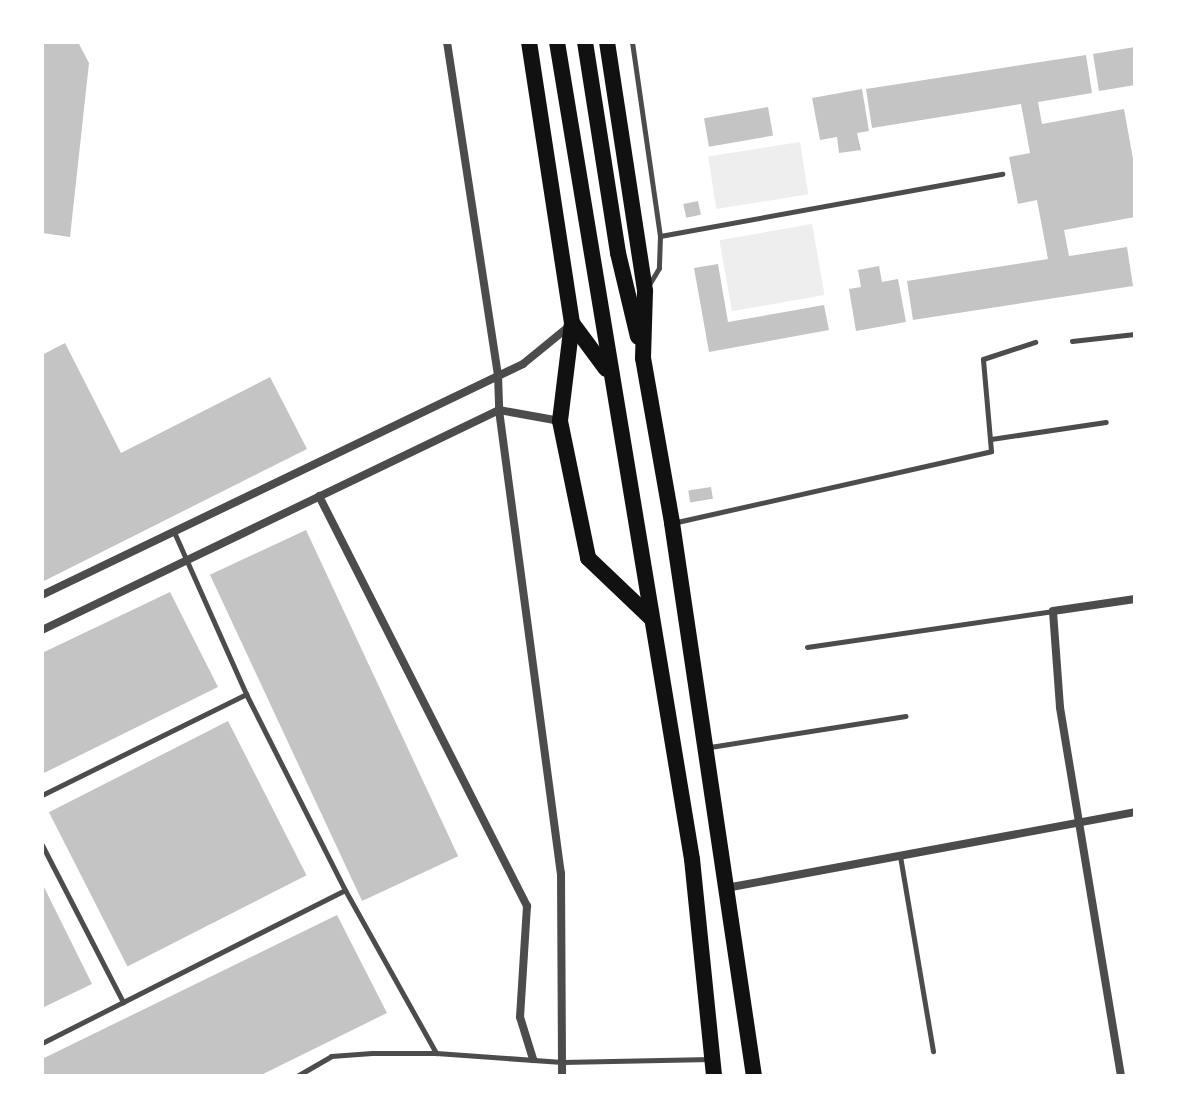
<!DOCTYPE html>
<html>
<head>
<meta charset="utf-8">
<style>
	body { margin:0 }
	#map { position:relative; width:1177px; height:1118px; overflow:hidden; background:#fff; font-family:Manrope,sans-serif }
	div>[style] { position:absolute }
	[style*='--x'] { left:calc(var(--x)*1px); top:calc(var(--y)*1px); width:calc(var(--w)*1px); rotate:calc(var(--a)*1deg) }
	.green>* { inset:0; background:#eee; transform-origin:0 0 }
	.building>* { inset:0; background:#c4c4c4; transform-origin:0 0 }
	.service>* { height:5px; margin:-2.5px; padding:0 2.5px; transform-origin:2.5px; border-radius:2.5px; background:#4c4c4c }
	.minor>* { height:8px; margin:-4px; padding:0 4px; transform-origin:4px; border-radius:4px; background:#4c4c4c }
	.trunk>* { height:16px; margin:-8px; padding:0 8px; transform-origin:8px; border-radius:8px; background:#111 }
	span { translate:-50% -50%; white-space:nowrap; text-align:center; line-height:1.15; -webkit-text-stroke:6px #fff; paint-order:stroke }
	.frame { position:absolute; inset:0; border:44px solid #fff; pointer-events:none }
</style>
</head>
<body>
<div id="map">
	<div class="green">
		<div style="left:800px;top:142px;width:53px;height:93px;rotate:81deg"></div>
		<div style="left:812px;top:224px;width:72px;height:94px;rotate:80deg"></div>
	</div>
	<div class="building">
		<div style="clip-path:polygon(42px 42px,78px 42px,89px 63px,70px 237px,42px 233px)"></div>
		<div style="clip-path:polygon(1135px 47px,1135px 85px,1099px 91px,1093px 54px)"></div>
		<div style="clip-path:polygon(1086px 55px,1092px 93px,1038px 102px,1042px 124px,1124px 109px,1135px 170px,1135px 217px,1064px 230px,1069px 256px,1127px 247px,1133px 286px,913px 320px,907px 281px,1048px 259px,1037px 200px,1018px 204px,1009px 157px,1030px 153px,1021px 104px,872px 128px,866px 89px)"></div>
		<div style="clip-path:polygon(862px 89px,869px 131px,857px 133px,861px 150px,839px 153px,837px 137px,820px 140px,812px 98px)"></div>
		<div style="left:768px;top:107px;width:29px;height:65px;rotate:80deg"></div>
		<div style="left:698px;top:201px;width:14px;height:15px;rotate:78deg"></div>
		<div style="clip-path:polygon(718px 264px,728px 322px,824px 305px,829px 330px,709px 352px,694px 268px)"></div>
		<div style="clip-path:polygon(879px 266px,882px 282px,898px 279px,906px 322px,856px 331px,849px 289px,861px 287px,858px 270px)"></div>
		<div style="clip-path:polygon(65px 343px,121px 453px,270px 377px,307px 449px,42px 582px,42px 355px)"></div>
		<div style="left:711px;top:487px;width:12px;height:23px;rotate:81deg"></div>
		<div style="left:306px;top:530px;width:360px;height:106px;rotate:65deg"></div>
		<div style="clip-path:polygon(170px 592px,218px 687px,42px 774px,42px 653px)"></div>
		<div style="left:228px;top:721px;width:173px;height:201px;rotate:63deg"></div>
		<div style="clip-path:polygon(42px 883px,92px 984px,42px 1008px)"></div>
		<div style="clip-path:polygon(337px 915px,387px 1013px,259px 1076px,42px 1076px,42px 1059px)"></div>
	</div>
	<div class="service">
		<div style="--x:632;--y:42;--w:196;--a:81.8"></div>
		<div style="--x:660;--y:236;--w:32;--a:92"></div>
		<div style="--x:659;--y:268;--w:21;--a:121"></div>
		<div style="--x:660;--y:236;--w:348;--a:-10.3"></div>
		<div style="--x:1072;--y:341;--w:63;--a:-6.3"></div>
		<div style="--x:991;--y:439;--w:116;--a:-8.4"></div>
		<div style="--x:677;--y:522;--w:322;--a:-12.7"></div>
		<div style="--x:991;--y:451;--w:92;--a:-95"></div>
		<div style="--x:983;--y:359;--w:55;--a:-18.1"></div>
		<div style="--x:174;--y:532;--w:177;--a:66"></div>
		<div style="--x:246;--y:694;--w:220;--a:63.2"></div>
		<div style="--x:345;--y:890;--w:187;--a:60.8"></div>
		<div style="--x:807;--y:647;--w:249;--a:-8.3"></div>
		<div style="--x:710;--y:747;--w:198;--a:-9"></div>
		<div style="--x:42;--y:795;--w:228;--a:-26.3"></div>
		<div style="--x:42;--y:845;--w:177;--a:62.7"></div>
		<div style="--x:900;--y:856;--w:198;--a:80.4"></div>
		<div style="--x:42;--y:1043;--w:339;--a:-26.8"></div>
		<div style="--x:297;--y:1076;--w:39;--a:-30"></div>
		<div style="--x:331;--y:1056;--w:41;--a:-4.2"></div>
		<div style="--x:372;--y:1053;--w:64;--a:0"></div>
		<div style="--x:436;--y:1053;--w:126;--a:4.1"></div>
		<div style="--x:562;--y:1062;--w:149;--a:-1.2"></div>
	</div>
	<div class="minor">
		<div style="--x:447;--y:42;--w:337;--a:81.3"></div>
		<div style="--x:498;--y:375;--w:35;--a:88"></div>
		<div style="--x:499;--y:410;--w:467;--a:82.4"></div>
		<div style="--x:561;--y:873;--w:203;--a:89.7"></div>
		<div style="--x:319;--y:496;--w:460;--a:63.1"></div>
		<div style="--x:527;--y:906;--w:111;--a:93.6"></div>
		<div style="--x:520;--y:1017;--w:44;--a:72.8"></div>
		<div style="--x:42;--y:595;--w:534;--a:-25.65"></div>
		<div style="--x:523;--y:364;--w:63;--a:-39.2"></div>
		<div style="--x:42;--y:630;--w:507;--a:-25.71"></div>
		<div style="--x:499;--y:410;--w:62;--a:10.2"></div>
		<div style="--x:726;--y:888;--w:416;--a:-10.5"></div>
		<div style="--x:1121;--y:1076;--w:374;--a:-99.4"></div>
		<div style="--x:1060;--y:707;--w:96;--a:-94.2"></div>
		<div style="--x:1053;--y:611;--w:83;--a:-8.3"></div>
	</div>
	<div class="trunk">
		<div style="--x:529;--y:42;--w:284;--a:81.3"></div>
		<div style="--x:572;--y:323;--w:57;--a:53.5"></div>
		<div style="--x:557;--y:42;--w:828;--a:80.62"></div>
		<div style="--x:692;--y:859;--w:218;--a:84.2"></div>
		<div style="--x:585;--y:42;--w:214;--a:81.1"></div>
		<div style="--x:618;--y:253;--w:86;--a:76.6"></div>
		<div style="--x:607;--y:42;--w:252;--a:81.3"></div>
		<div style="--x:645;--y:291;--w:67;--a:91.7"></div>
		<div style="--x:643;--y:358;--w:168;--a:80"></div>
		<div style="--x:672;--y:523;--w:559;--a:81.57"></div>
		<div style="--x:572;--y:323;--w:99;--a:97"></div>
		<div style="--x:560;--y:421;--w:140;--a:78.4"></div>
		<div style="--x:588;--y:558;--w:88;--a:43.6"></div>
	</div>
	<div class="frame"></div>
</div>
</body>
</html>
